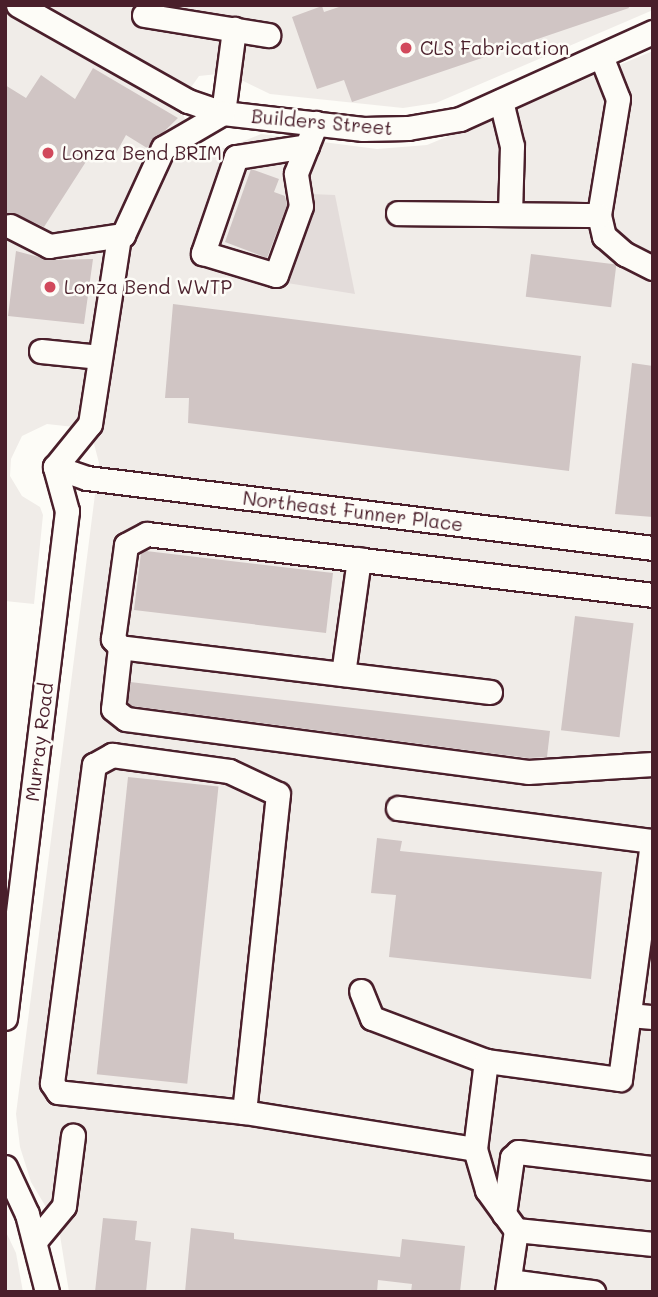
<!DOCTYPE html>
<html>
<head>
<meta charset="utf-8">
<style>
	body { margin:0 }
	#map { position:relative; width:658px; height:1297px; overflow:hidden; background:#fdfcf7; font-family:Mali,sans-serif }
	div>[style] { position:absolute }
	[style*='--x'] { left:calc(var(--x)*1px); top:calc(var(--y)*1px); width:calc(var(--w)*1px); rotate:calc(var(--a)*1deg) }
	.built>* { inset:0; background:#f0ece8 }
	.green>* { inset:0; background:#e3dcda }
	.building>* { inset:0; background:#d0c5c4; transform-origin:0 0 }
	.roads { filter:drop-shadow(2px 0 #4a1f2b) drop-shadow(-2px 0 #4a1f2b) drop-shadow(0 2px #4a1f2b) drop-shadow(0 -2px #4a1f2b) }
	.minor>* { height:23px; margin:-11.5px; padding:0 11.5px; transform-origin:11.5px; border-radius:11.5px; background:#fdfcf7 }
	.dots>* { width:19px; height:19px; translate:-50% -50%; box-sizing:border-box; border:4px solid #fdfcf7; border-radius:50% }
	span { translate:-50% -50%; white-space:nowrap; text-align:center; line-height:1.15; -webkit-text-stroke:5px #fdfcf7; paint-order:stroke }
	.poi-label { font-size:19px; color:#4a1f2b }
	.left { translate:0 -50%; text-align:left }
	.street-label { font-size:19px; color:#4a1f2b }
	.frame { position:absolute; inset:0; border:7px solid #4a1f2b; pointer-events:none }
</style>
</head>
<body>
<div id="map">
	<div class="built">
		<div style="clip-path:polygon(5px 5px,653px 5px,653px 10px,436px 103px,403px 108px,270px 94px,227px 73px,199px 76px,187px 93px,183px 114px,192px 137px,202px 147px,227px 148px,261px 134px,377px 149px,427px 145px,653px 51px,653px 1292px,69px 1292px,59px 1229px,31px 1182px,20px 1147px,16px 1114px,99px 463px,93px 440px,74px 427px,47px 424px,22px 436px,11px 459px,10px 476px,22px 496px,40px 507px,43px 515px,34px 604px,5px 601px)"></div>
		<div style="clip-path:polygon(5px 1230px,16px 1253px,23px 1292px,5px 1292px)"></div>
	</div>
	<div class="green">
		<div style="clip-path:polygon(310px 194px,335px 195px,355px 294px,281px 282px)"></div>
	</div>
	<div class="building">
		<div style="clip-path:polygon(345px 5px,628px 5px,629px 8px,352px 102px,344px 80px,317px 89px,292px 17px,322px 6px,324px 12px)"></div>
		<div style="clip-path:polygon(93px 68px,178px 118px,147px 148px,126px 135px,115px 155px,96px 146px,44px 227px,16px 214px,5px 213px,5px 85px,26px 98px,41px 75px,75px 99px)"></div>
		<div style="clip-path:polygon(251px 169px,279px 179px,274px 192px,285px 196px,287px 205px,267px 258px,225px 242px)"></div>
		<div style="clip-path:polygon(16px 251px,50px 260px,93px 259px,84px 324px,8px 316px)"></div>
		<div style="left:531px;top:254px;width:86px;height:43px;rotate:7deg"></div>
		<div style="clip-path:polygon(173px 304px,581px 356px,569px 471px,188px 423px,189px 398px,165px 398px)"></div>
		<div style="clip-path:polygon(632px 363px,653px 366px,653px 517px,615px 514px)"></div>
		<div style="clip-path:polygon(146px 551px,333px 573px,326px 633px,134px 610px,141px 553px)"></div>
		<div style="left:575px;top:616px;width:59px;height:115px;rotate:7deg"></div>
		<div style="clip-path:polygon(130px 682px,550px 731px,547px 757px,528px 758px,132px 706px,128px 703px)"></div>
		<div style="left:128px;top:777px;width:91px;height:299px;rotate:6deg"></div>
		<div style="clip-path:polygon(377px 838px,402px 841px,400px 851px,602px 872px,591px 979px,389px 957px,396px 895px,371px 893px)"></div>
		<div style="clip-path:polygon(103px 1218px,137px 1221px,135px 1240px,151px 1242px,146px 1292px,95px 1292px)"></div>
		<div style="clip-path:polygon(191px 1228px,234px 1233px,234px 1239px,400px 1257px,402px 1239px,465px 1246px,460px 1292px,411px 1292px,412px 1284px,378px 1280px,377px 1292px,185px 1292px)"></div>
	</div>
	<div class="roads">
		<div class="minor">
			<div style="--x:18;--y:5;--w:195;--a:29.5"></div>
			<div style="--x:188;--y:101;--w:37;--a:19"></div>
			<div style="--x:223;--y:113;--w:141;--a:6.5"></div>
			<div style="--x:363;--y:129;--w:45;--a:-1.3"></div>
			<div style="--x:408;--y:128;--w:53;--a:-9.8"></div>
			<div style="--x:460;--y:119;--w:212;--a:-24.3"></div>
			<div style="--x:144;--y:15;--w:126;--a:9.2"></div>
			<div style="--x:601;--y:56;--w:46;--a:68.4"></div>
			<div style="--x:618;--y:99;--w:118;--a:99.3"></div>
			<div style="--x:599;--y:215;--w:22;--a:77"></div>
			<div style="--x:604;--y:236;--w:28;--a:41"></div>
			<div style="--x:625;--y:254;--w:31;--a:27"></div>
			<div style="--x:501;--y:101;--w:46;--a:76.3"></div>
			<div style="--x:512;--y:146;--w:68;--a:91.7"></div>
			<div style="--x:223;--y:113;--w:85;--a:-82.5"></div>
			<div style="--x:307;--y:146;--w:72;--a:171.2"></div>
			<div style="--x:236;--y:157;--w:102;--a:109"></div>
			<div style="--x:203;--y:253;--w:76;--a:16.8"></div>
			<div style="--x:276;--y:275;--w:73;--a:-70.1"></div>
			<div style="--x:301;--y:206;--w:33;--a:-99"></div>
			<div style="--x:296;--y:173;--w:54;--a:-68.2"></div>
			<div style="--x:398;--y:213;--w:201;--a:0.6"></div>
			<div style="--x:10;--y:226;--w:44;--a:27.1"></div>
			<div style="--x:49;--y:246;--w:75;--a:-8.5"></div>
			<div style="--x:123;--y:235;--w:96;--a:-65.3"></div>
			<div style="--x:163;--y:148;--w:69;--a:-30.3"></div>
			<div style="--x:41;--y:351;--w:59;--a:5.8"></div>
			<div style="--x:55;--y:467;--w:34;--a:19"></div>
			<div style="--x:87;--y:478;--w:570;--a:7.05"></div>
			<div style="--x:55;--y:467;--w:55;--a:-50.9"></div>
			<div style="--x:90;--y:424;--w:190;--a:-81.2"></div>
			<div style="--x:120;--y:647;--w:62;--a:96.4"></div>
			<div style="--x:113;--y:709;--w:16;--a:38"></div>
			<div style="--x:126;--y:719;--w:405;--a:7.5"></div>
			<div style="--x:528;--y:772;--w:125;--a:-3.7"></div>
			<div style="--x:343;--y:674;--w:116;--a:-82.1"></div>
			<div style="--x:490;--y:692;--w:373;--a:-173.1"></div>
			<div style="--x:120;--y:647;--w:11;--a:-131"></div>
			<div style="--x:113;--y:639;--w:95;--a:-82.1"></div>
			<div style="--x:126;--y:545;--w:24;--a:-28"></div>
			<div style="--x:147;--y:534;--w:510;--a:6.87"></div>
			<div style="--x:398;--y:808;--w:257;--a:7.4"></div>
			<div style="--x:361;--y:991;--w:29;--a:68"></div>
			<div style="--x:372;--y:1018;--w:122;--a:20.7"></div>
			<div style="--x:629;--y:1015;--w:24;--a:5"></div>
			<div style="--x:5;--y:1018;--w:511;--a:-83.03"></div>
			<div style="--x:67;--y:511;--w:46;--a:-105.3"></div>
			<div style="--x:244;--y:1112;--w:187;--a:-173.9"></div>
			<div style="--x:58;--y:1092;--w:11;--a:-124"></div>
			<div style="--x:52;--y:1083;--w:321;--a:-82.5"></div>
			<div style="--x:94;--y:765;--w:21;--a:-29"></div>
			<div style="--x:112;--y:755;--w:118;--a:7.8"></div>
			<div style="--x:229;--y:771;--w:54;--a:25.1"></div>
			<div style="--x:278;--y:794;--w:320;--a:96.1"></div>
			<div style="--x:244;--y:1112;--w:234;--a:9.1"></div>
			<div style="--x:475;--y:1149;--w:43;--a:73.7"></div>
			<div style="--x:487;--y:1190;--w:49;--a:54.1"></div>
			<div style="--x:516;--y:1230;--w:63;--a:98.3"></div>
			<div style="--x:475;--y:1149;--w:89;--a:-82.9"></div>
			<div style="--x:486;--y:1061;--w:135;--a:7.7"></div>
			<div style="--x:620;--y:1079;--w:240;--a:-82.3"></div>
			<div style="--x:5;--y:1167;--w:52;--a:64.9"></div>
			<div style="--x:27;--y:1214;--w:81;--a:75.6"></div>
			<div style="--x:504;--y:1214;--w:57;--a:-81.9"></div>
			<div style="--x:512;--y:1158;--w:8;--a:-45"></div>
			<div style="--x:518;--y:1152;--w:136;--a:6.8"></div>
			<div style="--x:516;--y:1230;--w:138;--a:5.8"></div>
			<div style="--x:35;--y:1241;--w:45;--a:-50.4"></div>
			<div style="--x:64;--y:1206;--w:71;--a:-82.7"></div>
			<div style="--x:509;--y:1281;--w:85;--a:7.5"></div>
		</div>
	</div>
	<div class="dots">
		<div style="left:406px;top:48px;background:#d1495b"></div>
		<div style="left:48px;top:153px;background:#d1495b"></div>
		<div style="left:50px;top:287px;background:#d1495b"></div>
	</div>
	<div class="poi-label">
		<span class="left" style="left:420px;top:48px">CLS Fabrication</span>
		<span class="left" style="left:62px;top:153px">Lonza Bend BRIM</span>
		<span class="left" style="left:64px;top:287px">Lonza Bend WWTP</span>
	</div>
	<div class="street-label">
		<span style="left:322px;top:122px;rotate:5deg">Builders Street</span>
		<span style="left:353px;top:511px;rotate:7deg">Northeast Funner Place</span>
		<span style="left:39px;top:742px;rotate:-83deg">Murray Road</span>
	</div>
	<div class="frame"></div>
</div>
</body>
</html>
